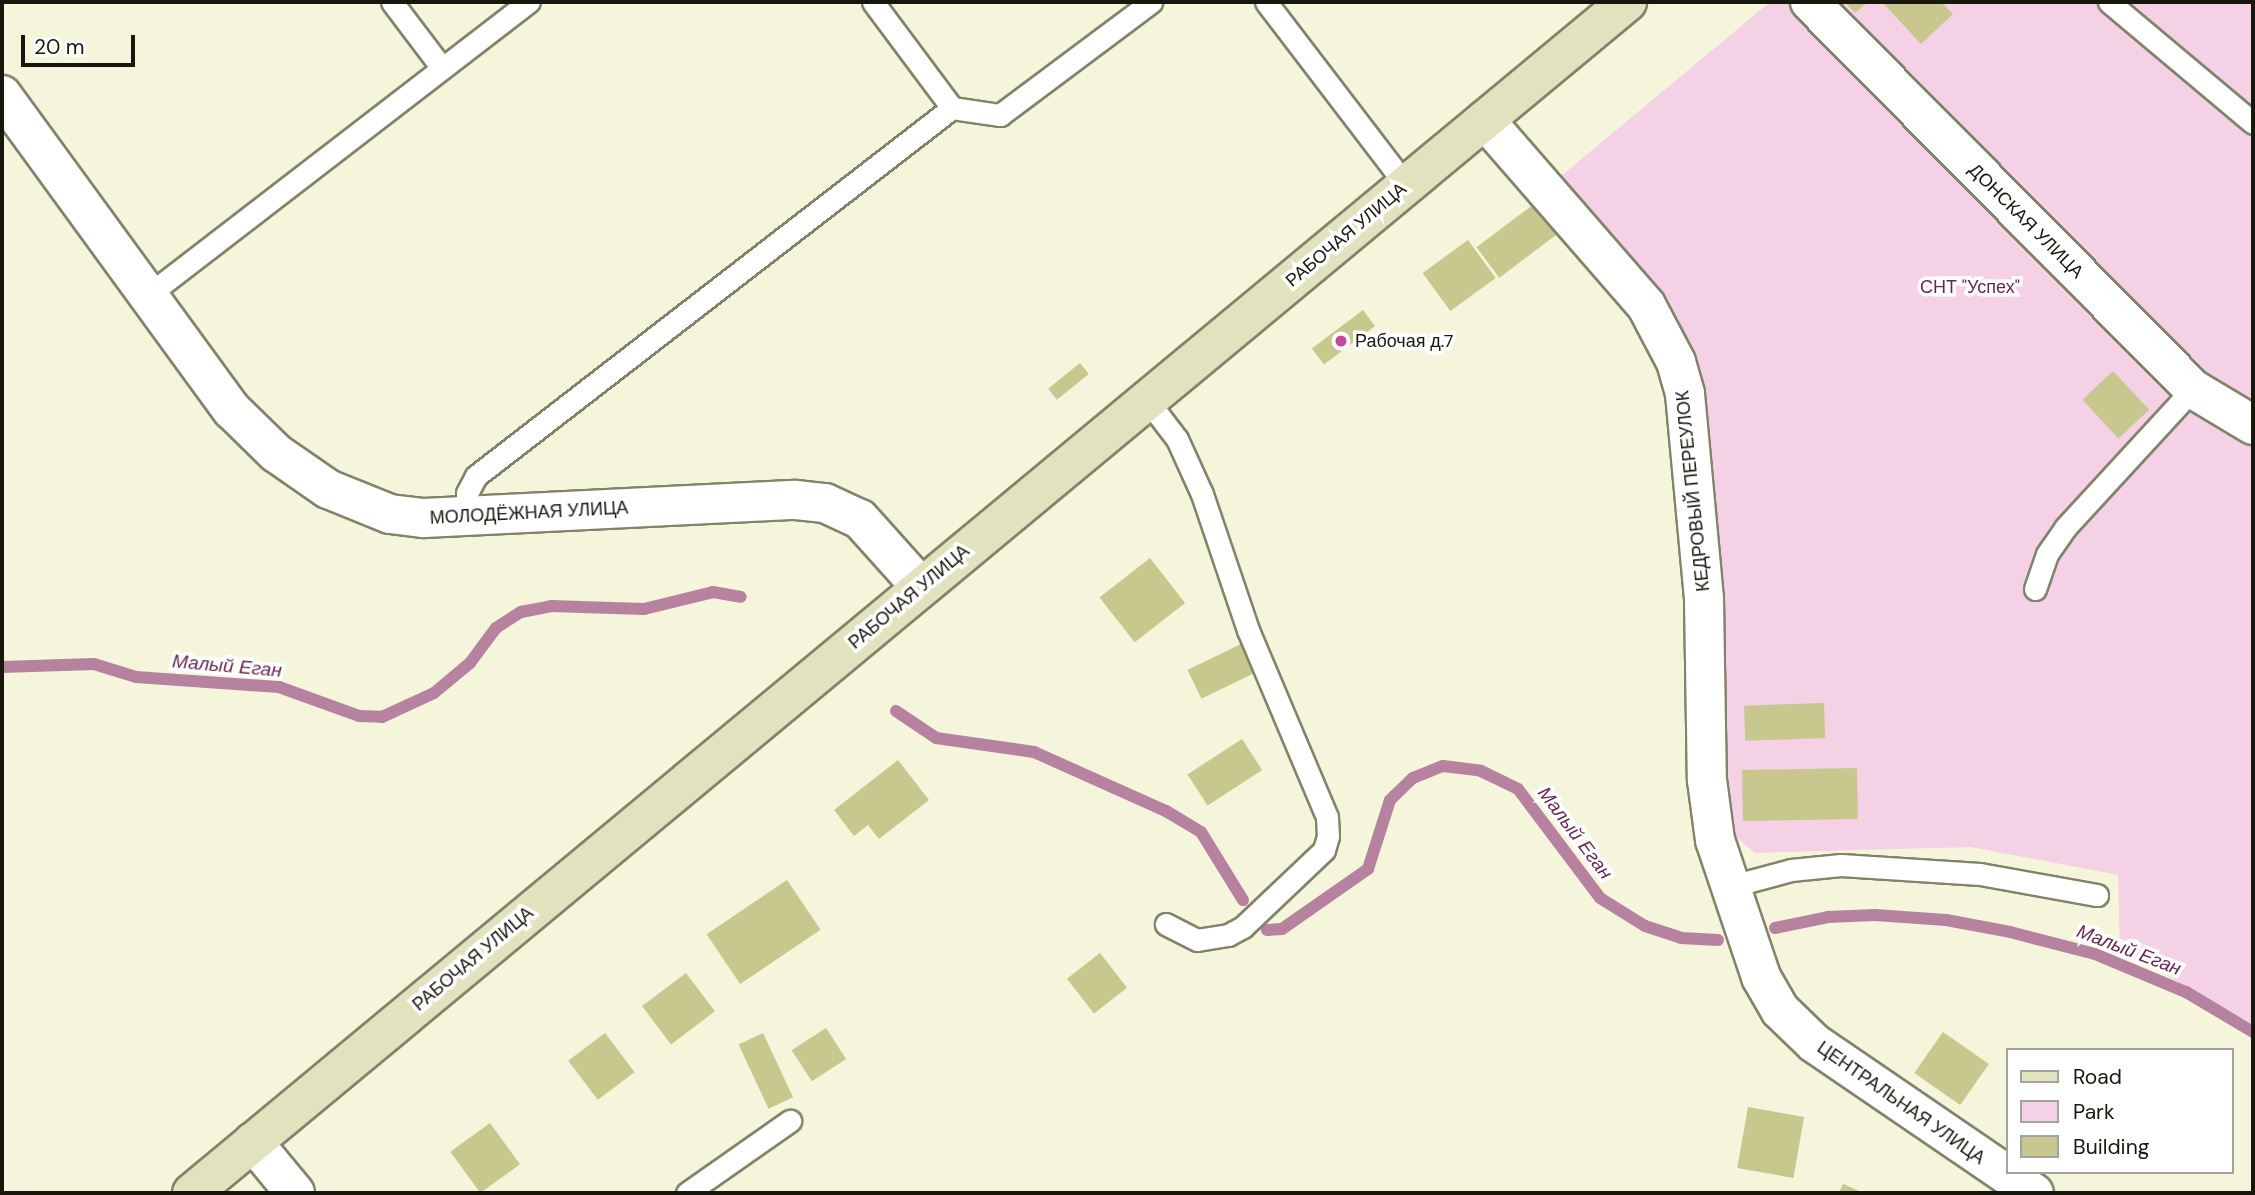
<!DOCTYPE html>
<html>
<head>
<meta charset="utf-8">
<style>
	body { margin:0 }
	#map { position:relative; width:2255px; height:1195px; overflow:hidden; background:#f4f5da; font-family:"DM Sans",sans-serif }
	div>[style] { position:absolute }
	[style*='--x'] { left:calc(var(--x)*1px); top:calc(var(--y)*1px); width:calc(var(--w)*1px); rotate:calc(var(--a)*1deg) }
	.green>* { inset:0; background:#f5d1e6 }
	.stream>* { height:12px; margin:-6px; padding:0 6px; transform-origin:6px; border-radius:6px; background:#b682a0 }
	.building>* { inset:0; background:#c7c78e; transform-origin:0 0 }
	.roads { filter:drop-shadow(2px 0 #82836b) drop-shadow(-2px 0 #82836b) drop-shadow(0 2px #82836b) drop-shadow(0 -2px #82836b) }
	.lane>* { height:21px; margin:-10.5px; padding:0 10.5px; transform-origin:10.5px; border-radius:10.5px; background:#fff }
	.street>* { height:38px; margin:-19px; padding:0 19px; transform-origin:19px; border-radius:19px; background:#fff }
	.secondary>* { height:38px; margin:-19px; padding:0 19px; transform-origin:19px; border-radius:19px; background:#e2e2be }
	.dots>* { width:19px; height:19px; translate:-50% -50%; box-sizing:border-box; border:4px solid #fff; border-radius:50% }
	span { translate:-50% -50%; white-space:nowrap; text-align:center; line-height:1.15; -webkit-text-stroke:7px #fff; paint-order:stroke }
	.street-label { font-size:18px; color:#17170e }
	.park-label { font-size:18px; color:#672751 }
	.poi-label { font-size:18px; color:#17170e }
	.left { translate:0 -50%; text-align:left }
	.water-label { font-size:19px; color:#672751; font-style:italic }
	.frame { position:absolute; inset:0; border:4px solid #17170e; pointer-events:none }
	.legend { position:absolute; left:2006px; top:1048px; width:228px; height:126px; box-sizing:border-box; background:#fff; border:2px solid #a2a29f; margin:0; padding:9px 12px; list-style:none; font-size:21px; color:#17170e }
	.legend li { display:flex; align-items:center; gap:14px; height:35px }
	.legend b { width:35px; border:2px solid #a2a29f }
	.scale { position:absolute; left:21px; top:35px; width:114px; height:32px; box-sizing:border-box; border:4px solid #17170e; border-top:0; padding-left:9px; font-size:21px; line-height:24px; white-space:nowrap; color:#17170e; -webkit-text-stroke:5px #fff; paint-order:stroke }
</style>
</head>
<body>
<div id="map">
	<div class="green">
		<div style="clip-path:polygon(1770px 2px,2253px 2px,2253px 1024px,2120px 949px,2118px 875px,1971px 847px,1755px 853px,1727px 829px,1717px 601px,1692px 344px,1555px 181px)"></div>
	</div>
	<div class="stream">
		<div style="--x:2;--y:667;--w:92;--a:-1.9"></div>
		<div style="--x:94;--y:664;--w:44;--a:17.2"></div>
		<div style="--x:136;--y:677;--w:143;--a:4"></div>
		<div style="--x:279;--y:687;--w:85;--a:19.9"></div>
		<div style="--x:359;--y:716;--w:23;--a:2"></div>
		<div style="--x:382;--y:717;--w:57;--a:-24.8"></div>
		<div style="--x:434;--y:693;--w:47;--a:-39.8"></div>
		<div style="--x:470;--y:663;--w:44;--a:-53.4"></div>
		<div style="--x:496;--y:628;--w:30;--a:-33"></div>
		<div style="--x:521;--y:612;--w:31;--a:-11"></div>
		<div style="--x:551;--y:606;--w:93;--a:1.8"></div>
		<div style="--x:644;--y:609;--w:71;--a:-13.8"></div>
		<div style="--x:713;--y:592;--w:28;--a:10"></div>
		<div style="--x:896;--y:711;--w:48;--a:34"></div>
		<div style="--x:936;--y:738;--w:99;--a:8.1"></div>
		<div style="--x:1034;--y:752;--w:145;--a:24.1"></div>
		<div style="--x:1166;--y:811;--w:41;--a:31"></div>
		<div style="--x:1201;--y:832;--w:80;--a:58.3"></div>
		<div style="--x:1775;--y:928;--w:54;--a:-11.7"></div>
		<div style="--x:1828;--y:917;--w:47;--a:-2.4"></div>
		<div style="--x:1875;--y:915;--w:71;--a:4"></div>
		<div style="--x:1946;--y:920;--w:65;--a:10.6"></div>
		<div style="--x:2010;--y:932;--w:88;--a:14.5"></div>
		<div style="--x:2095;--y:954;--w:99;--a:22.7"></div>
		<div style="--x:2186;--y:992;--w:78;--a:30.8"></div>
		<div style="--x:1267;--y:930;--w:15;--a:-4"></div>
		<div style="--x:1282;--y:929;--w:105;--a:-34.9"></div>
		<div style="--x:1368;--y:869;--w:72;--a:-72.3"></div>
		<div style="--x:1390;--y:800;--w:32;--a:-44"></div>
		<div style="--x:1413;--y:778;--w:32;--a:-22"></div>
		<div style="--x:1443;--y:766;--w:38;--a:7"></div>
		<div style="--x:1481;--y:771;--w:41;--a:25.9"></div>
		<div style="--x:1518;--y:789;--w:136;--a:53"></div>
		<div style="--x:1600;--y:898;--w:53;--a:31.9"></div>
		<div style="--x:1645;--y:926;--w:38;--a:18"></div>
		<div style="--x:1681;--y:938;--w:37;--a:3"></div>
	</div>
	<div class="building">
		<div style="clip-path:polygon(1845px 2px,1868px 2px,1855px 13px)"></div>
		<div style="clip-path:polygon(1882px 2px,1941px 2px,1953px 14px,1921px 44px)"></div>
		<div style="left:1538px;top:201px;width:38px;height:77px;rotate:53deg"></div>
		<div style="left:1468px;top:240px;width:47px;height:56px;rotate:54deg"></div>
		<div style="left:1363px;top:310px;width:20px;height:64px;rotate:53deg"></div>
		<div style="left:1080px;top:363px;width:14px;height:41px;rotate:51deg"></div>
		<div style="left:2113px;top:371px;width:53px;height:42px;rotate:47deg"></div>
		<div style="left:1150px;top:558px;width:57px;height:64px;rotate:52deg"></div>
		<div style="left:1245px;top:642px;width:32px;height:64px;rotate:64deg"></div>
		<div style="left:1824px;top:703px;width:35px;height:80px;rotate:88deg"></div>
		<div style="left:1242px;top:739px;width:37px;height:65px;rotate:57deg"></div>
		<div style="clip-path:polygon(898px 760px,929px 800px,879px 839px,868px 825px,854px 836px,834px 810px)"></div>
		<div style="left:1857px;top:768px;width:51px;height:115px;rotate:89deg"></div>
		<div style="left:787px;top:880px;width:60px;height:97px;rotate:56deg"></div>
		<div style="left:1100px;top:953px;width:44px;height:42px;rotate:52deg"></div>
		<div style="left:686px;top:973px;width:48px;height:55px;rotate:53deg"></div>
		<div style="left:826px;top:1028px;width:37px;height:41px;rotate:57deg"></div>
		<div style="left:1943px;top:1032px;width:56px;height:50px;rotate:35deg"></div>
		<div style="left:605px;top:1033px;width:49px;height:46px;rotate:53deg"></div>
		<div style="left:763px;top:1033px;width:71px;height:27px;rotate:65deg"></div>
		<div style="left:1748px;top:1107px;width:57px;height:62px;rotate:10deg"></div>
		<div style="left:490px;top:1123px;width:51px;height:49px;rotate:54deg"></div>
		<div style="clip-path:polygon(1843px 1184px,1864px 1193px,1839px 1193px)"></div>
	</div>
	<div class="roads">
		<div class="lane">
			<div style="--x:392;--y:2;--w:83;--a:52.9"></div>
			<div style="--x:873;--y:2;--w:132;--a:53.3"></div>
			<div style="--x:952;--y:108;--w:49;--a:8.3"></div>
			<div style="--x:1000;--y:115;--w:189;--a:-36.8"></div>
			<div style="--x:1266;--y:2;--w:230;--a:52.6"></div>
			<div style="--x:2109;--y:2;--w:188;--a:40"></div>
			<div style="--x:148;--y:295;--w:481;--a:-37.6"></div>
			<div style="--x:1147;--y:400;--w:49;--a:52.4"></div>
			<div style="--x:1177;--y:439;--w:60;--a:65.6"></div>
			<div style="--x:1202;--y:494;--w:144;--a:71.3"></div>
			<div style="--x:1248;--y:630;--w:203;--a:67.1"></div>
			<div style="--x:1327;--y:817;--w:19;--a:87"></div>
			<div style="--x:1328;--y:836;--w:15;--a:106"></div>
			<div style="--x:1324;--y:850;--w:112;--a:136.5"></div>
			<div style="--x:1243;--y:927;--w:17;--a:152"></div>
			<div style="--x:1228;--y:935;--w:31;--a:171"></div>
			<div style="--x:1197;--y:940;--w:35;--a:-153"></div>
			<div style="--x:468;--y:519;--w:26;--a:-92"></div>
			<div style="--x:467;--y:493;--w:19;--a:-62"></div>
			<div style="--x:476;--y:476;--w:602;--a:-37.71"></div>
			<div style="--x:2035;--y:589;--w:37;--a:-71"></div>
			<div style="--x:2047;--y:554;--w:32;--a:-55"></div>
			<div style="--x:2065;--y:528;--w:189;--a:-47.4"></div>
			<div style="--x:1728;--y:887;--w:65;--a:-15.1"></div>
			<div style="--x:1791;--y:870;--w:50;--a:-5.7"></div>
			<div style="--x:1841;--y:865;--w:139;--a:3.7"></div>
			<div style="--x:1980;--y:874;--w:119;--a:10.2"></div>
			<div style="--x:687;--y:1193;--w:126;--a:-35"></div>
		</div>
		<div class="street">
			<div style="--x:1810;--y:2;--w:544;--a:45.3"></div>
			<div style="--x:2193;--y:389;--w:70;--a:31"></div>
			<div style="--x:2;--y:95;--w:390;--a:53.9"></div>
			<div style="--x:232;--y:410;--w:62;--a:44.3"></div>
			<div style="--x:276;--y:453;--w:63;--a:34.7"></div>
			<div style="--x:328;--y:489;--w:67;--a:22"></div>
			<div style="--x:390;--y:514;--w:34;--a:7"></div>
			<div style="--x:424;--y:518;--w:372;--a:-2.8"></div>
			<div style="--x:796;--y:500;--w:29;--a:6"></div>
			<div style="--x:825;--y:503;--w:38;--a:25"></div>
			<div style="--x:860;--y:519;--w:91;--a:48.1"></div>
			<div style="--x:1485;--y:120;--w:245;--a:49"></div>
			<div style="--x:1646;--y:305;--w:64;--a:62.2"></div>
			<div style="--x:1676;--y:362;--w:33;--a:74"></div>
			<div style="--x:1685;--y:394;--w:206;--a:84.7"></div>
			<div style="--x:1704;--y:599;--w:181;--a:89.1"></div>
			<div style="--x:1707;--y:780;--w:61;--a:82.4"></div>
			<div style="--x:1715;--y:840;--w:145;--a:71.4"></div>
			<div style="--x:1761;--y:977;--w:38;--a:60"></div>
			<div style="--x:1780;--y:1010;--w:47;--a:44.1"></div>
			<div style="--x:1814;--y:1043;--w:266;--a:34.3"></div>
			<div style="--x:253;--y:1142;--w:66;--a:50.5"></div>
		</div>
		<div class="secondary">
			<div style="--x:192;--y:1193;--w:1865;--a:-39.69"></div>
		</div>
	</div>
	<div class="dots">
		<div style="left:1341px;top:341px;background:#c3489a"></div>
	</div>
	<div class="street-label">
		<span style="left:2026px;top:221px;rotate:45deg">ДОНСКАЯ УЛИЦА</span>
		<span style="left:1346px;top:235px;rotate:-40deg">РАБОЧАЯ УЛИЦА</span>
		<span style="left:1693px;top:491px;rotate:-96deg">КЕДРОВЫЙ ПЕРЕУЛОК</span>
		<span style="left:529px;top:513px;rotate:-3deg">МОЛОДЁЖНАЯ УЛИЦА</span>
		<span style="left:909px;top:597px;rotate:-40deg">РАБОЧАЯ УЛИЦА</span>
		<span style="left:473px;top:959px;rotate:-40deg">РАБОЧАЯ УЛИЦА</span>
		<span style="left:1901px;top:1103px;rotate:35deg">ЦЕНТРАЛЬНАЯ УЛИЦА</span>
	</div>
	<div class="park-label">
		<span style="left:1970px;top:287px">СНТ "Успех"</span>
	</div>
	<div class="poi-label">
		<span class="left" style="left:1355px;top:341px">Рабочая д.7</span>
	</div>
	<div class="water-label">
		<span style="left:227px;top:666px;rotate:5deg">Малый Еган</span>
		<span style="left:1575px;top:833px;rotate:53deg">Малый Еган</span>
		<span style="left:2129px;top:950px;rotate:21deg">Малый Еган</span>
	</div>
	<div class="frame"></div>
	<ul class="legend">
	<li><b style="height:9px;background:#e2e2be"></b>Road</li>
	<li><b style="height:19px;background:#f5d1e6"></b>Park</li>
	<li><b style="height:19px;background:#c7c78e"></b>Building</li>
	</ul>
	<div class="scale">20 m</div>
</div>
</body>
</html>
